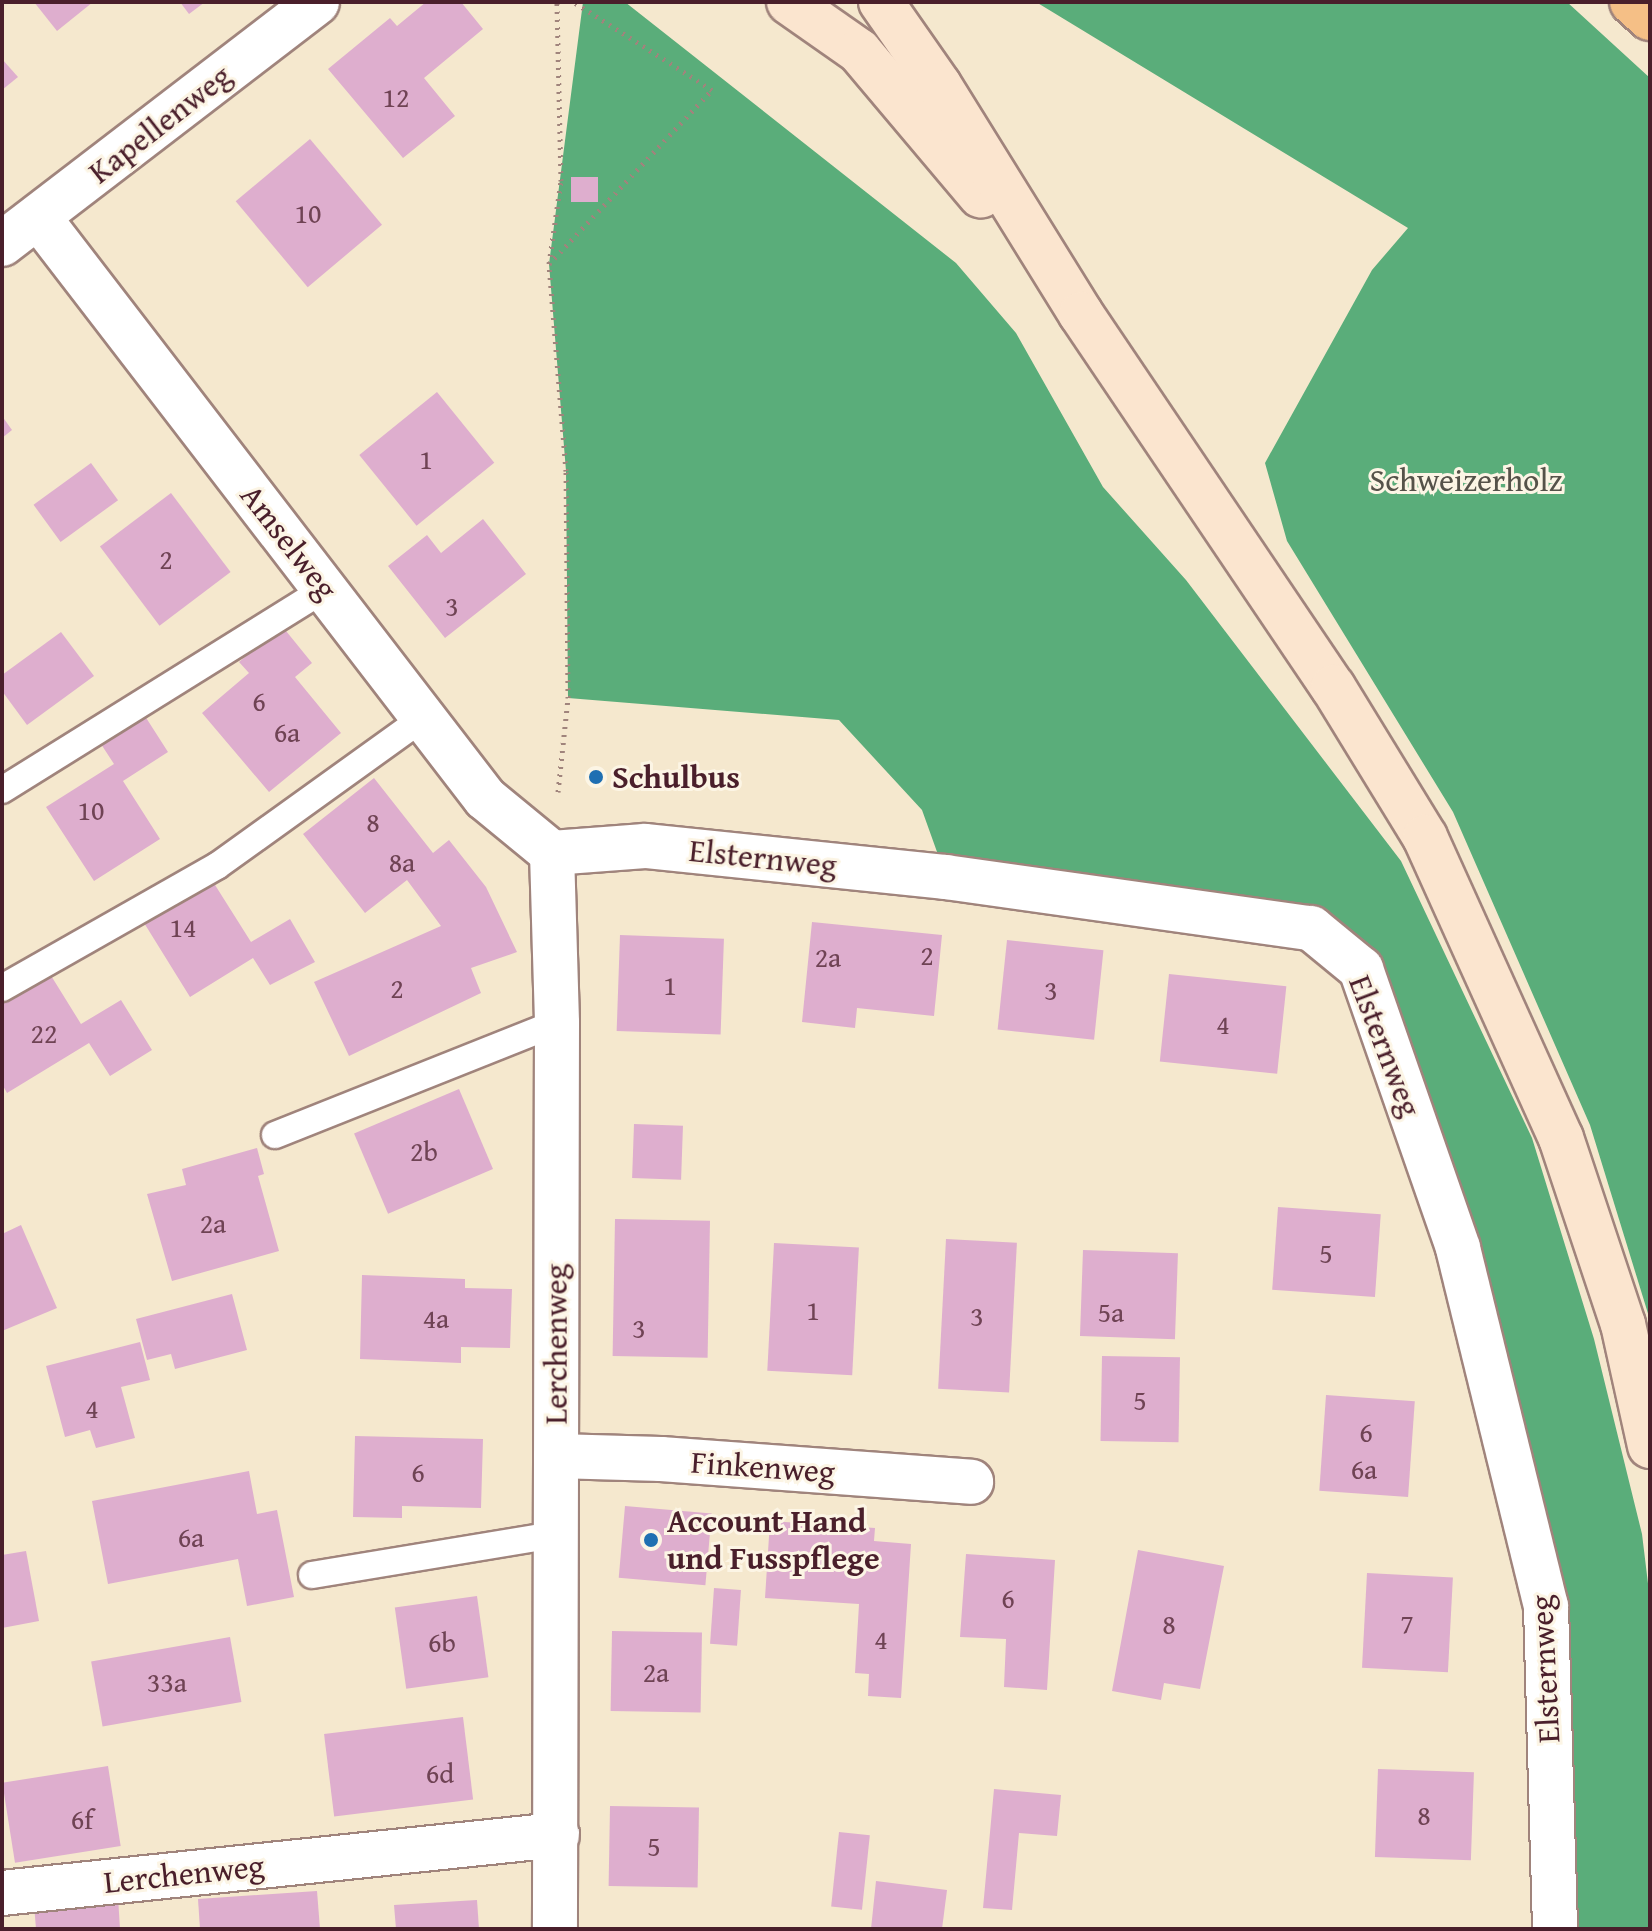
<!DOCTYPE html>
<html>
<head>
<meta charset="utf-8">
<style>
	body { margin:0 }
	#map { position:relative; width:1652px; height:1931px; overflow:hidden; background:#f5e8ce; font-family:"Gentium Book Plus",serif }
	div>[style] { position:absolute }
	[style*='--x'] { left:calc(var(--x)*1px); top:calc(var(--y)*1px); width:calc(var(--w)*1px); rotate:calc(var(--a)*1deg) }
	.forest>* { inset:0; background:#5aad7a }
	.building>* { inset:0; background:#deaece; transform-origin:0 0 }
	.path>* { height:5px; margin-top:-2.5px; transform-origin:0; background:repeating-linear-gradient(90deg,#a0847c 0 2px,transparent 0 8px) }
	.roads { filter:drop-shadow(2px 0 #a0847c) drop-shadow(-2px 0 #a0847c) drop-shadow(0 2px #a0847c) drop-shadow(0 -2px #a0847c) }
	.lane>* { height:26px; margin:-13px; padding:0 13px; transform-origin:13px; border-radius:13px; background:#fff }
	.street>* { height:44px; margin:-22px; padding:0 22px; transform-origin:22px; border-radius:22px; background:#fff }
	.secondary>* { height:44px; margin:-22px; padding:0 22px; transform-origin:22px; border-radius:22px; background:#fbe5cf }
	.primary>* { height:44px; margin:-22px; padding:0 22px; transform-origin:22px; border-radius:22px; background:#f5bf86 }
	.dots>* { width:22px; height:22px; translate:-50% -50%; box-sizing:border-box; border:4px solid #fcf5e5; border-radius:50% }
	span { translate:-50% -50%; white-space:nowrap; text-align:center; line-height:1.15; -webkit-text-stroke:6px #fcf5e5; paint-order:stroke }
	.number-label { font-size:28px; color:#6f4354 }
	.number-label span { -webkit-text-stroke-width:0 }
	.street-label { font-size:32px; color:#4a1f2b }
	.park-label { font-size:32px; color:#555249 }
	.poi-label { font-size:32px; color:#4a1f2b; font-weight:700 }
	.left { translate:0 -50%; text-align:left }
	.frame { position:absolute; inset:0; border:4px solid #4a1f2b; pointer-events:none }
</style>
</head>
<body>
<div id="map">
	<div class="forest">
		<div style="clip-path:polygon(583px 2px,625px 2px,956px 263px,1016px 333px,1103px 487px,1186px 580px,1401px 861px,1532px 1138px,1594px 1339px,1642px 1534px,1650px 1600px,1650px 1929px,1555px 1929px,1546px 1606px,1361px 969px,1311px 928px,946px 877px,922px 810px,839px 720px,568px 698px,566px 471px,549px 264px)"></div>
		<div style="clip-path:polygon(1036px 2px,1567px 2px,1650px 78px,1650px 1320px,1590px 1125px,1453px 812px,1287px 541px,1265px 463px,1372px 270px,1408px 228px)"></div>
	</div>
	<div class="building">
		<div style="clip-path:polygon(34px 2px,93px 2px,57px 31px)"></div>
		<div style="clip-path:polygon(180px 2px,205px 2px,189px 14px)"></div>
		<div style="clip-path:polygon(426px 2px,461px 2px,483px 29px,424px 78px,455px 116px,403px 158px,328px 69px,390px 18px,397px 26px)"></div>
		<div style="clip-path:polygon(2px 59px,18px 77px,2px 90px)"></div>
		<div style="left:310px;top:139px;width:112px;height:97px;rotate:50deg"></div>
		<div style="left:571px;top:177px;width:27px;height:25px"></div>
		<div style="left:437px;top:392px;width:91px;height:100px;rotate:51deg"></div>
		<div style="clip-path:polygon(2px 416px,12px 430px,2px 438px)"></div>
		<div style="left:91px;top:463px;width:46px;height:71px;rotate:54deg"></div>
		<div style="left:171px;top:493px;width:99px;height:89px;rotate:53deg"></div>
		<div style="clip-path:polygon(483px 519px,526px 574px,445px 638px,388px 566px,427px 535px,441px 553px)"></div>
		<div style="clip-path:polygon(282px 626px,312px 663px,295px 677px,341px 733px,269px 792px,202px 713px,249px 673px,239px 662px)"></div>
		<div style="clip-path:polygon(61px 632px,94px 676px,27px 725px,2px 691px,2px 675px)"></div>
		<div style="clip-path:polygon(143px 713px,168px 752px,123px 781px,160px 839px,94px 881px,46px 807px,114px 764px,99px 741px)"></div>
		<div style="clip-path:polygon(374px 778px,433px 853px,449px 840px,486px 887px,517px 952px,471px 968px,481px 993px,349px 1056px,314px 982px,441px 926px,407px 880px,365px 913px,303px 834px)"></div>
		<div style="clip-path:polygon(210px 877px,251px 942px,290px 919px,315px 962px,270px 985px,253px 958px,190px 997px,141px 918px)"></div>
		<div style="clip-path:polygon(812px 922px,942px 935px,934px 1016px,857px 1008px,855px 1028px,802px 1022px)"></div>
		<div style="left:620px;top:935px;width:104px;height:96px;rotate:2deg"></div>
		<div style="left:1007px;top:940px;width:97px;height:90px;rotate:6deg"></div>
		<div style="clip-path:polygon(50px 974px,81px 1024px,121px 1000px,152px 1050px,110px 1076px,89px 1043px,7px 1093px,2px 1084px,2px 1002px)"></div>
		<div style="left:1169px;top:974px;width:118px;height:88px;rotate:6deg"></div>
		<div style="left:459px;top:1089px;width:87px;height:114px;rotate:67deg"></div>
		<div style="left:634px;top:1124px;width:49px;height:54px;rotate:2deg"></div>
		<div style="clip-path:polygon(257px 1148px,264px 1174px,258px 1176px,279px 1251px,172px 1281px,147px 1194px,186px 1185px,182px 1169px)"></div>
		<div style="left:1278px;top:1207px;width:103px;height:83px;rotate:4deg"></div>
		<div style="left:615px;top:1219px;width:95px;height:137px;rotate:1deg"></div>
		<div style="clip-path:polygon(21px 1225px,57px 1308px,2px 1331px,2px 1234px)"></div>
		<div style="left:946px;top:1239px;width:71px;height:150px;rotate:3deg"></div>
		<div style="left:774px;top:1243px;width:85px;height:128px;rotate:3deg"></div>
		<div style="left:1083px;top:1250px;width:95px;height:86px;rotate:2deg"></div>
		<div style="clip-path:polygon(362px 1275px,465px 1279px,465px 1288px,512px 1289px,510px 1348px,461px 1347px,461px 1363px,360px 1359px)"></div>
		<div style="clip-path:polygon(232px 1294px,247px 1350px,175px 1369px,171px 1354px,147px 1360px,136px 1319px)"></div>
		<div style="clip-path:polygon(140px 1342px,150px 1380px,121px 1387px,135px 1438px,96px 1448px,90px 1430px,65px 1437px,46px 1366px)"></div>
		<div style="left:1102px;top:1356px;width:78px;height:85px;rotate:1deg"></div>
		<div style="left:1326px;top:1395px;width:89px;height:96px;rotate:4deg"></div>
		<div style="clip-path:polygon(355px 1436px,483px 1439px,481px 1508px,402px 1506px,402px 1518px,353px 1517px)"></div>
		<div style="clip-path:polygon(249px 1471px,257px 1514px,277px 1510px,294px 1597px,247px 1606px,238px 1559px,108px 1584px,92px 1501px)"></div>
		<div style="left:625px;top:1506px;width:87px;height:72px;rotate:5deg"></div>
		<div style="clip-path:polygon(770px 1521px,875px 1528px,874px 1541px,911px 1544px,901px 1698px,868px 1696px,869px 1674px,855px 1673px,859px 1604px,765px 1598px)"></div>
		<div style="clip-path:polygon(1138px 1550px,1224px 1566px,1200px 1689px,1164px 1683px,1161px 1700px,1112px 1691px)"></div>
		<div style="clip-path:polygon(26px 1551px,39px 1621px,2px 1628px,2px 1555px)"></div>
		<div style="clip-path:polygon(966px 1554px,1055px 1560px,1047px 1690px,1004px 1687px,1006px 1639px,960px 1637px)"></div>
		<div style="left:1367px;top:1573px;width:86px;height:95px;rotate:3deg"></div>
		<div style="left:714px;top:1588px;width:27px;height:56px;rotate:4deg"></div>
		<div style="left:477px;top:1596px;width:82px;height:83px;rotate:82deg"></div>
		<div style="left:612px;top:1631px;width:90px;height:80px;rotate:1deg"></div>
		<div style="left:230px;top:1637px;width:66px;height:141px;rotate:80deg"></div>
		<div style="left:463px;top:1717px;width:83px;height:140px;rotate:83deg"></div>
		<div style="left:108px;top:1766px;width:81px;height:107px;rotate:81deg"></div>
		<div style="left:1378px;top:1769px;width:96px;height:88px;rotate:2deg"></div>
		<div style="clip-path:polygon(994px 1789px,1061px 1795px,1057px 1836px,1019px 1833px,1012px 1910px,983px 1908px)"></div>
		<div style="left:610px;top:1806px;width:89px;height:80px;rotate:1deg"></div>
		<div style="left:839px;top:1832px;width:31px;height:75px;rotate:6deg"></div>
		<div style="clip-path:polygon(876px 1881px,947px 1890px,942px 1929px,871px 1929px)"></div>
		<div style="clip-path:polygon(317px 1891px,320px 1929px,200px 1929px,198px 1899px)"></div>
		<div style="clip-path:polygon(118px 1897px,120px 1929px,36px 1929px,34px 1904px)"></div>
		<div style="clip-path:polygon(477px 1900px,479px 1929px,396px 1929px,394px 1905px)"></div>
	</div>
	<div class="path">
		<div style="--x:549;--y:264;--w:84;--a:-81.8"></div>
		<div style="--x:561;--y:181;--w:179;--a:-91.3"></div>
		<div style="--x:558;--y:792;--w:95;--a:-83.9"></div>
		<div style="--x:568;--y:698;--w:227;--a:-90.5"></div>
		<div style="--x:566;--y:471;--w:208;--a:-94.7"></div>
		<div style="--x:549;--y:264;--w:238;--a:-46.9"></div>
		<div style="--x:712;--y:90;--w:164;--a:-147.5"></div>
	</div>
	<div class="roads">
		<div class="lane">
			<div style="--x:2;--y:790;--w:380;--a:-31.9"></div>
			<div style="--x:2;--y:988;--w:247;--a:-29.6"></div>
			<div style="--x:217;--y:866;--w:254;--a:-35.7"></div>
			<div style="--x:275;--y:1135;--w:303;--a:-21.7"></div>
			<div style="--x:312;--y:1575;--w:245;--a:-9.4"></div>
		</div>
		<div class="street">
			<div style="--x:39;--y:218;--w:732;--a:52.44"></div>
			<div style="--x:485;--y:798;--w:87;--a:39.4"></div>
			<div style="--x:2;--y:244;--w:397;--a:-37.5"></div>
			<div style="--x:552;--y:853;--w:93;--a:-4.3"></div>
			<div style="--x:645;--y:846;--w:303;--a:5.9"></div>
			<div style="--x:946;--y:877;--w:369;--a:8"></div>
			<div style="--x:1311;--y:928;--w:65;--a:39.4"></div>
			<div style="--x:1361;--y:969;--w:295;--a:70.8"></div>
			<div style="--x:1458;--y:1248;--w:369;--a:76.2"></div>
			<div style="--x:1546;--y:1606;--w:323;--a:88.4"></div>
			<div style="--x:552;--y:853;--w:170;--a:88.3"></div>
			<div style="--x:557;--y:1023;--w:906;--a:90.13"></div>
			<div style="--x:556;--y:1456;--w:105;--a:1.6"></div>
			<div style="--x:661;--y:1459;--w:311;--a:4.2"></div>
			<div style="--x:2;--y:1893;--w:558;--a:-5.97"></div>
		</div>
		<div class="secondary">
			<div style="--x:789;--y:2;--w:85;--a:35"></div>
			<div style="--x:859;--y:51;--w:189;--a:49.9"></div>
			<div style="--x:881;--y:2;--w:101;--a:55.1"></div>
			<div style="--x:939;--y:85;--w:269;--a:58.2"></div>
			<div style="--x:1081;--y:314;--w:450;--a:56"></div>
			<div style="--x:1333;--y:687;--w:176;--a:58.5"></div>
			<div style="--x:1425;--y:837;--w:330;--a:65.7"></div>
			<div style="--x:1561;--y:1138;--w:196;--a:71.6"></div>
			<div style="--x:1623;--y:1324;--w:125;--a:77.5"></div>
		</div>
		<div class="primary">
			<div style="--x:1632;--y:2;--w:24;--a:42"></div>
		</div>
	</div>
	<div class="dots">
		<div style="left:596px;top:777px;background:#1f6fb2"></div>
		<div style="left:651px;top:1540px;background:#1f6fb2"></div>
	</div>
	<div class="number-label">
		<span style="left:396px;top:97px">12</span>
		<span style="left:308px;top:213px">10</span>
		<span style="left:426px;top:459px">1</span>
		<span style="left:166px;top:559px">2</span>
		<span style="left:452px;top:606px">3</span>
		<span style="left:259px;top:701px">6</span>
		<span style="left:287px;top:732px">6a</span>
		<span style="left:91px;top:810px">10</span>
		<span style="left:373px;top:822px">8</span>
		<span style="left:402px;top:862px">8a</span>
		<span style="left:183px;top:927px">14</span>
		<span style="left:927px;top:955px">2</span>
		<span style="left:828px;top:957px">2a</span>
		<span style="left:670px;top:985px">1</span>
		<span style="left:397px;top:988px">2</span>
		<span style="left:1051px;top:990px">3</span>
		<span style="left:1223px;top:1024px">4</span>
		<span style="left:44px;top:1033px">22</span>
		<span style="left:424px;top:1151px">2b</span>
		<span style="left:213px;top:1223px">2a</span>
		<span style="left:1326px;top:1253px">5</span>
		<span style="left:813px;top:1310px">1</span>
		<span style="left:1111px;top:1312px">5a</span>
		<span style="left:977px;top:1316px">3</span>
		<span style="left:436px;top:1318px">4a</span>
		<span style="left:639px;top:1328px">3</span>
		<span style="left:1140px;top:1400px">5</span>
		<span style="left:92px;top:1408px">4</span>
		<span style="left:1366px;top:1432px">6</span>
		<span style="left:1364px;top:1469px">6a</span>
		<span style="left:418px;top:1472px">6</span>
		<span style="left:191px;top:1537px">6a</span>
		<span style="left:1008px;top:1598px">6</span>
		<span style="left:1407px;top:1623px">7</span>
		<span style="left:1169px;top:1624px">8</span>
		<span style="left:881px;top:1639px">4</span>
		<span style="left:442px;top:1642px">6b</span>
		<span style="left:656px;top:1672px">2a</span>
		<span style="left:167px;top:1682px">33a</span>
		<span style="left:440px;top:1773px">6d</span>
		<span style="left:1424px;top:1815px">8</span>
		<span style="left:82px;top:1819px">6f</span>
		<span style="left:654px;top:1846px">5</span>
	</div>
	<div class="street-label">
		<span style="left:160px;top:124px;rotate:-38deg">Kapellenweg</span>
		<span style="left:289px;top:542px;rotate:52deg">Amselweg</span>
		<span style="left:763px;top:858px;rotate:6deg">Elsternweg</span>
		<span style="left:1385px;top:1046px;rotate:69deg">Elsternweg</span>
		<span style="left:556px;top:1344px;rotate:-90deg">Lerchenweg</span>
		<span style="left:763px;top:1467px;rotate:4deg">Finkenweg</span>
		<span style="left:1545px;top:1669px;rotate:-93deg">Elsternweg</span>
		<span style="left:184px;top:1874px;rotate:-6deg">Lerchenweg</span>
	</div>
	<div class="park-label">
		<span style="left:1466px;top:480px">Schweizerholz</span>
	</div>
	<div class="poi-label">
		<span class="left" style="left:612px;top:777px">Schulbus</span>
		<span class="left" style="left:667px;top:1540px">Account Hand<br>und Fusspflege</span>
	</div>
	<div class="frame"></div>
</div>
</body>
</html>
